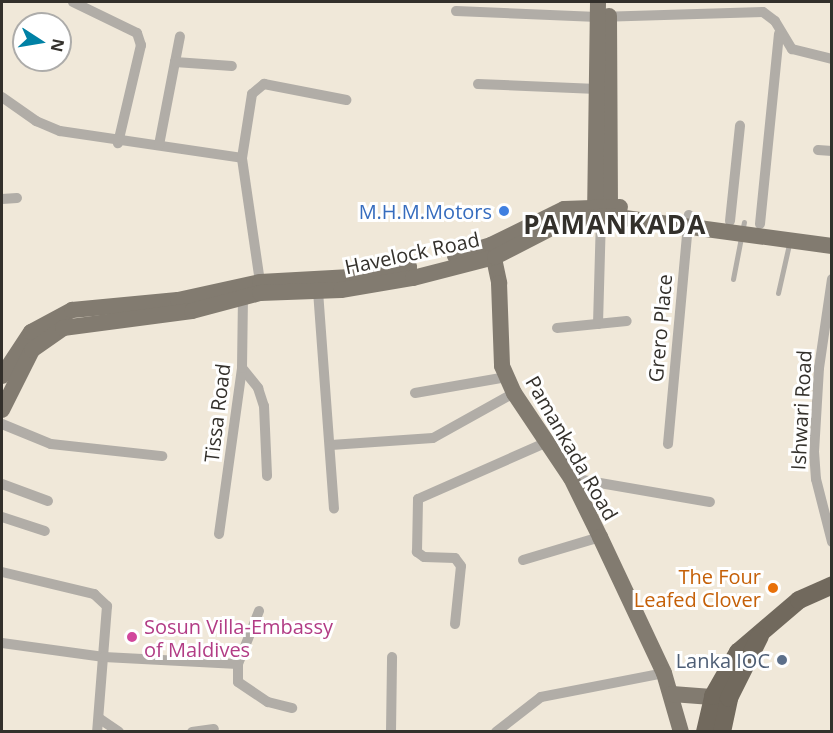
<!DOCTYPE html>
<html>
<head>
<meta charset="utf-8">
<style>
	body { margin:0 }
	#map { position:relative; width:833px; height:733px; overflow:hidden; background:#f0e8d9; font-family:"Open Sans",sans-serif }
	div>[style] { position:absolute }
	[style*='--x'] { left:calc(var(--x)*1px); top:calc(var(--y)*1px); width:calc(var(--w)*1px); rotate:calc(var(--a)*1deg) }
	.lane>* { height:5px; margin:-2.5px; padding:0 2.5px; transform-origin:2.5px; border-radius:2.5px; background:#b1ada7 }
	.street>* { height:10px; margin:-5px; padding:0 5px; transform-origin:5px; border-radius:5px; background:#b1ada7 }
	.primary>* { height:16px; margin:-8px; padding:0 8px; transform-origin:8px; border-radius:8px; background:#827b70 }
	.highway>* { height:18px; margin:-9px; padding:0 9px; transform-origin:9px; border-radius:9px; background:#71695d }
	.dots>* { width:16px; height:16px; translate:-50% -50%; box-sizing:border-box; border:3px solid #fff; border-radius:50% }
	span { translate:-50% -50%; white-space:nowrap; text-align:center; line-height:1.15; -webkit-text-stroke:6px #fff; paint-order:stroke }
	.shop-label { font-size:20px; color:#366cbe }
	.right { translate:-100% -50%; text-align:right }
	.street-label { font-size:20px; color:#33302b }
	.food-label { font-size:20px; color:#c56008 }
	.hotel-label { font-size:20px; color:#b23c85 }
	.left { translate:0 -50%; text-align:left }
	.service-label { font-size:20px; color:#4e5e75 }
	.district-label { font-size:26px; color:#33302b; font-weight:700; letter-spacing:1.5px }
	.frame { position:absolute; inset:0; border:3px solid #33302b; pointer-events:none }
	.north { position:absolute; left:12px; top:12px; width:60px; height:60px; box-sizing:border-box; background:#fff; border:2px solid #adacaa; border-radius:50%; rotate:102deg; font-size:16px; font-weight:700; line-height:24px; text-align:center; color:#33302b }
	.north::after { content:''; display:block; margin:auto; width:21px; height:27px; background:#0081a5; clip-path:polygon(50% 0,100% 100%,50% 72%,0 100%) }
</style>
</head>
<body>
<div id="map">
	<div class="lane">
		<div style="--x:733;--y:279;--w:58;--a:-79.1"></div>
		<div style="--x:778;--y:293;--w:50;--a:-77.3"></div>
	</div>
	<div class="street">
		<div style="--x:73;--y:2;--w:71;--a:25.8"></div>
		<div style="--x:137;--y:33;--w:13;--a:72"></div>
		<div style="--x:141;--y:45;--w:101;--a:103.2"></div>
		<div style="--x:456;--y:11;--w:142;--a:2.4"></div>
		<div style="--x:598;--y:17;--w:165;--a:-1.7"></div>
		<div style="--x:763;--y:12;--w:15;--a:37"></div>
		<div style="--x:775;--y:21;--w:33;--a:59"></div>
		<div style="--x:792;--y:49;--w:41;--a:14"></div>
		<div style="--x:175;--y:62;--w:26;--a:-79"></div>
		<div style="--x:478;--y:84;--w:119;--a:2.4"></div>
		<div style="--x:2;--y:97;--w:42;--a:35.2"></div>
		<div style="--x:36;--y:121;--w:26;--a:23"></div>
		<div style="--x:60;--y:131;--w:184;--a:8.4"></div>
		<div style="--x:159;--y:145;--w:85;--a:-79.1"></div>
		<div style="--x:175;--y:62;--w:57;--a:4"></div>
		<div style="--x:818;--y:150;--w:14;--a:4"></div>
		<div style="--x:2;--y:199;--w:15;--a:-4"></div>
		<div style="--x:730;--y:221;--w:96;--a:-84"></div>
		<div style="--x:760;--y:224;--w:191;--a:-84.3"></div>
		<div style="--x:832;--y:279;--w:90;--a:98.3"></div>
		<div style="--x:819;--y:368;--w:83;--a:93.4"></div>
		<div style="--x:814;--y:451;--w:28;--a:86"></div>
		<div style="--x:816;--y:479;--w:65;--a:75.7"></div>
		<div style="--x:260;--y:282;--w:125;--a:-98.3"></div>
		<div style="--x:242;--y:158;--w:65;--a:-81.1"></div>
		<div style="--x:252;--y:94;--w:16;--a:-40"></div>
		<div style="--x:264;--y:84;--w:84;--a:11"></div>
		<div style="--x:318;--y:291;--w:218;--a:85.8"></div>
		<div style="--x:598;--y:324;--w:107;--a:-88.4"></div>
		<div style="--x:557;--y:328;--w:70;--a:-5.7"></div>
		<div style="--x:242;--y:368;--w:26;--a:51"></div>
		<div style="--x:258;--y:388;--w:19;--a:72"></div>
		<div style="--x:264;--y:406;--w:70;--a:87.5"></div>
		<div style="--x:415;--y:393;--w:93;--a:-9.9"></div>
		<div style="--x:2;--y:424;--w:53;--a:22.2"></div>
		<div style="--x:51;--y:444;--w:112;--a:6.2"></div>
		<div style="--x:668;--y:444;--w:230;--a:-84.8"></div>
		<div style="--x:331;--y:445;--w:102;--a:-3.9"></div>
		<div style="--x:433;--y:438;--w:93;--a:-29.1"></div>
		<div style="--x:571;--y:478;--w:141;--a:9.8"></div>
		<div style="--x:2;--y:484;--w:49;--a:20.3"></div>
		<div style="--x:2;--y:517;--w:45;--a:18"></div>
		<div style="--x:219;--y:534;--w:168;--a:-82.1"></div>
		<div style="--x:242;--y:368;--w:72;--a:-89.2"></div>
		<div style="--x:523;--y:560;--w:80;--a:-16.6"></div>
		<div style="--x:2;--y:572;--w:95;--a:13.4"></div>
		<div style="--x:94;--y:594;--w:18;--a:43"></div>
		<div style="--x:107;--y:606;--w:126;--a:94.5"></div>
		<div style="--x:259;--y:611;--w:57;--a:111.6"></div>
		<div style="--x:238;--y:664;--w:18;--a:90"></div>
		<div style="--x:238;--y:682;--w:36;--a:34"></div>
		<div style="--x:268;--y:702;--w:25;--a:14"></div>
		<div style="--x:455;--y:624;--w:58;--a:-84.1"></div>
		<div style="--x:461;--y:566;--w:10;--a:-127"></div>
		<div style="--x:455;--y:558;--w:31;--a:-178"></div>
		<div style="--x:424;--y:557;--w:9;--a:-144"></div>
		<div style="--x:417;--y:552;--w:53;--a:-88.9"></div>
		<div style="--x:418;--y:499;--w:141;--a:-23.8"></div>
		<div style="--x:2;--y:643;--w:103;--a:7.8"></div>
		<div style="--x:104;--y:657;--w:134;--a:3"></div>
		<div style="--x:100;--y:719;--w:23;--a:34"></div>
		<div style="--x:192;--y:732;--w:22;--a:-8"></div>
		<div style="--x:391;--y:732;--w:75;--a:-89.2"></div>
		<div style="--x:496;--y:732;--w:57;--a:-37.9"></div>
		<div style="--x:541;--y:697;--w:125;--a:-11"></div>
	</div>
	<div class="primary">
		<div style="--x:609;--y:16;--w:199;--a:89.7"></div>
		<div style="--x:595;--y:217;--w:215;--a:-89.2"></div>
		<div style="--x:492;--y:249;--w:35;--a:78"></div>
		<div style="--x:499;--y:283;--w:83;--a:87.9"></div>
		<div style="--x:502;--y:366;--w:30;--a:66"></div>
		<div style="--x:514;--y:393;--w:102;--a:56.2"></div>
		<div style="--x:571;--y:478;--w:66;--a:63.8"></div>
		<div style="--x:600;--y:537;--w:150;--a:64.8"></div>
		<div style="--x:664;--y:673;--w:61;--a:73.9"></div>
		<div style="--x:455;--y:256;--w:38;--a:-17"></div>
		<div style="--x:491;--y:245;--w:81;--a:-26.3"></div>
		<div style="--x:564;--y:209;--w:56;--a:-2"></div>
		<div style="--x:2;--y:376;--w:53;--a:-56.6"></div>
		<div style="--x:31;--y:332;--w:47;--a:-28.2"></div>
		<div style="--x:72;--y:310;--w:106;--a:-5.4"></div>
		<div style="--x:178;--y:300;--w:84;--a:-12.4"></div>
		<div style="--x:260;--y:282;--w:91;--a:-3.1"></div>
		<div style="--x:351;--y:277;--w:59;--a:-9.8"></div>
		<div style="--x:2;--y:410;--w:67;--a:-63.4"></div>
		<div style="--x:32;--y:350;--w:38;--a:-35"></div>
		<div style="--x:63;--y:328;--w:130;--a:-7.5"></div>
		<div style="--x:192;--y:311;--w:70;--a:-14.8"></div>
		<div style="--x:260;--y:293;--w:81;--a:-2.1"></div>
		<div style="--x:341;--y:290;--w:73;--a:-9.5"></div>
		<div style="--x:413;--y:278;--w:85;--a:-14.4"></div>
		<div style="--x:495;--y:257;--w:81;--a:-27.2"></div>
		<div style="--x:567;--y:220;--w:43;--a:-5.3"></div>
		<div style="--x:610;--y:216;--w:224;--a:7.7"></div>
		<div style="--x:672;--y:694;--w:53;--a:4.3"></div>
	</div>
	<div class="highway">
		<div style="--x:705;--y:732;--w:37;--a:-77"></div>
		<div style="--x:713;--y:696;--w:51;--a:-60.4"></div>
		<div style="--x:738;--y:652;--w:80;--a:-40.4"></div>
		<div style="--x:799;--y:600;--w:36;--a:-24"></div>
		<div style="--x:722;--y:732;--w:35;--a:-78"></div>
		<div style="--x:729;--y:698;--w:69;--a:-63.4"></div>
	</div>
	<div class="dots">
		<div style="left:504px;top:211px;background:#3f7fe0"></div>
		<div style="left:773px;top:588px;background:#e8710a"></div>
		<div style="left:132px;top:637px;background:#d1479c"></div>
		<div style="left:782px;top:660px;background:#5c6f8a"></div>
	</div>
	<div class="shop-label">
		<span class="right" style="left:492px;top:211px">M.H.M.Motors</span>
	</div>
	<div class="street-label">
		<span style="left:412px;top:253px;rotate:-12deg">Havelock Road</span>
		<span style="left:660px;top:328px;rotate:-85deg">Grero Place</span>
		<span style="left:801px;top:410px;rotate:-87deg">Ishwari Road</span>
		<span style="left:217px;top:413px;rotate:-83deg">Tissa Road</span>
		<span style="left:572px;top:448px;rotate:60deg">Pamankada Road</span>
	</div>
	<div class="food-label">
		<span class="right" style="left:761px;top:588px">The Four<br>Leafed Clover</span>
	</div>
	<div class="hotel-label">
		<span class="left" style="left:144px;top:638px">Sosun Villa-Embassy<br>of Maldives</span>
	</div>
	<div class="service-label">
		<span class="right" style="left:770px;top:660px">Lanka IOC</span>
	</div>
	<div class="district-label">
		<span style="left:615px;top:225px">PAMANKADA</span>
	</div>
	<div class="frame"></div>
	<div class="north">N</div>
</div>
</body>
</html>
